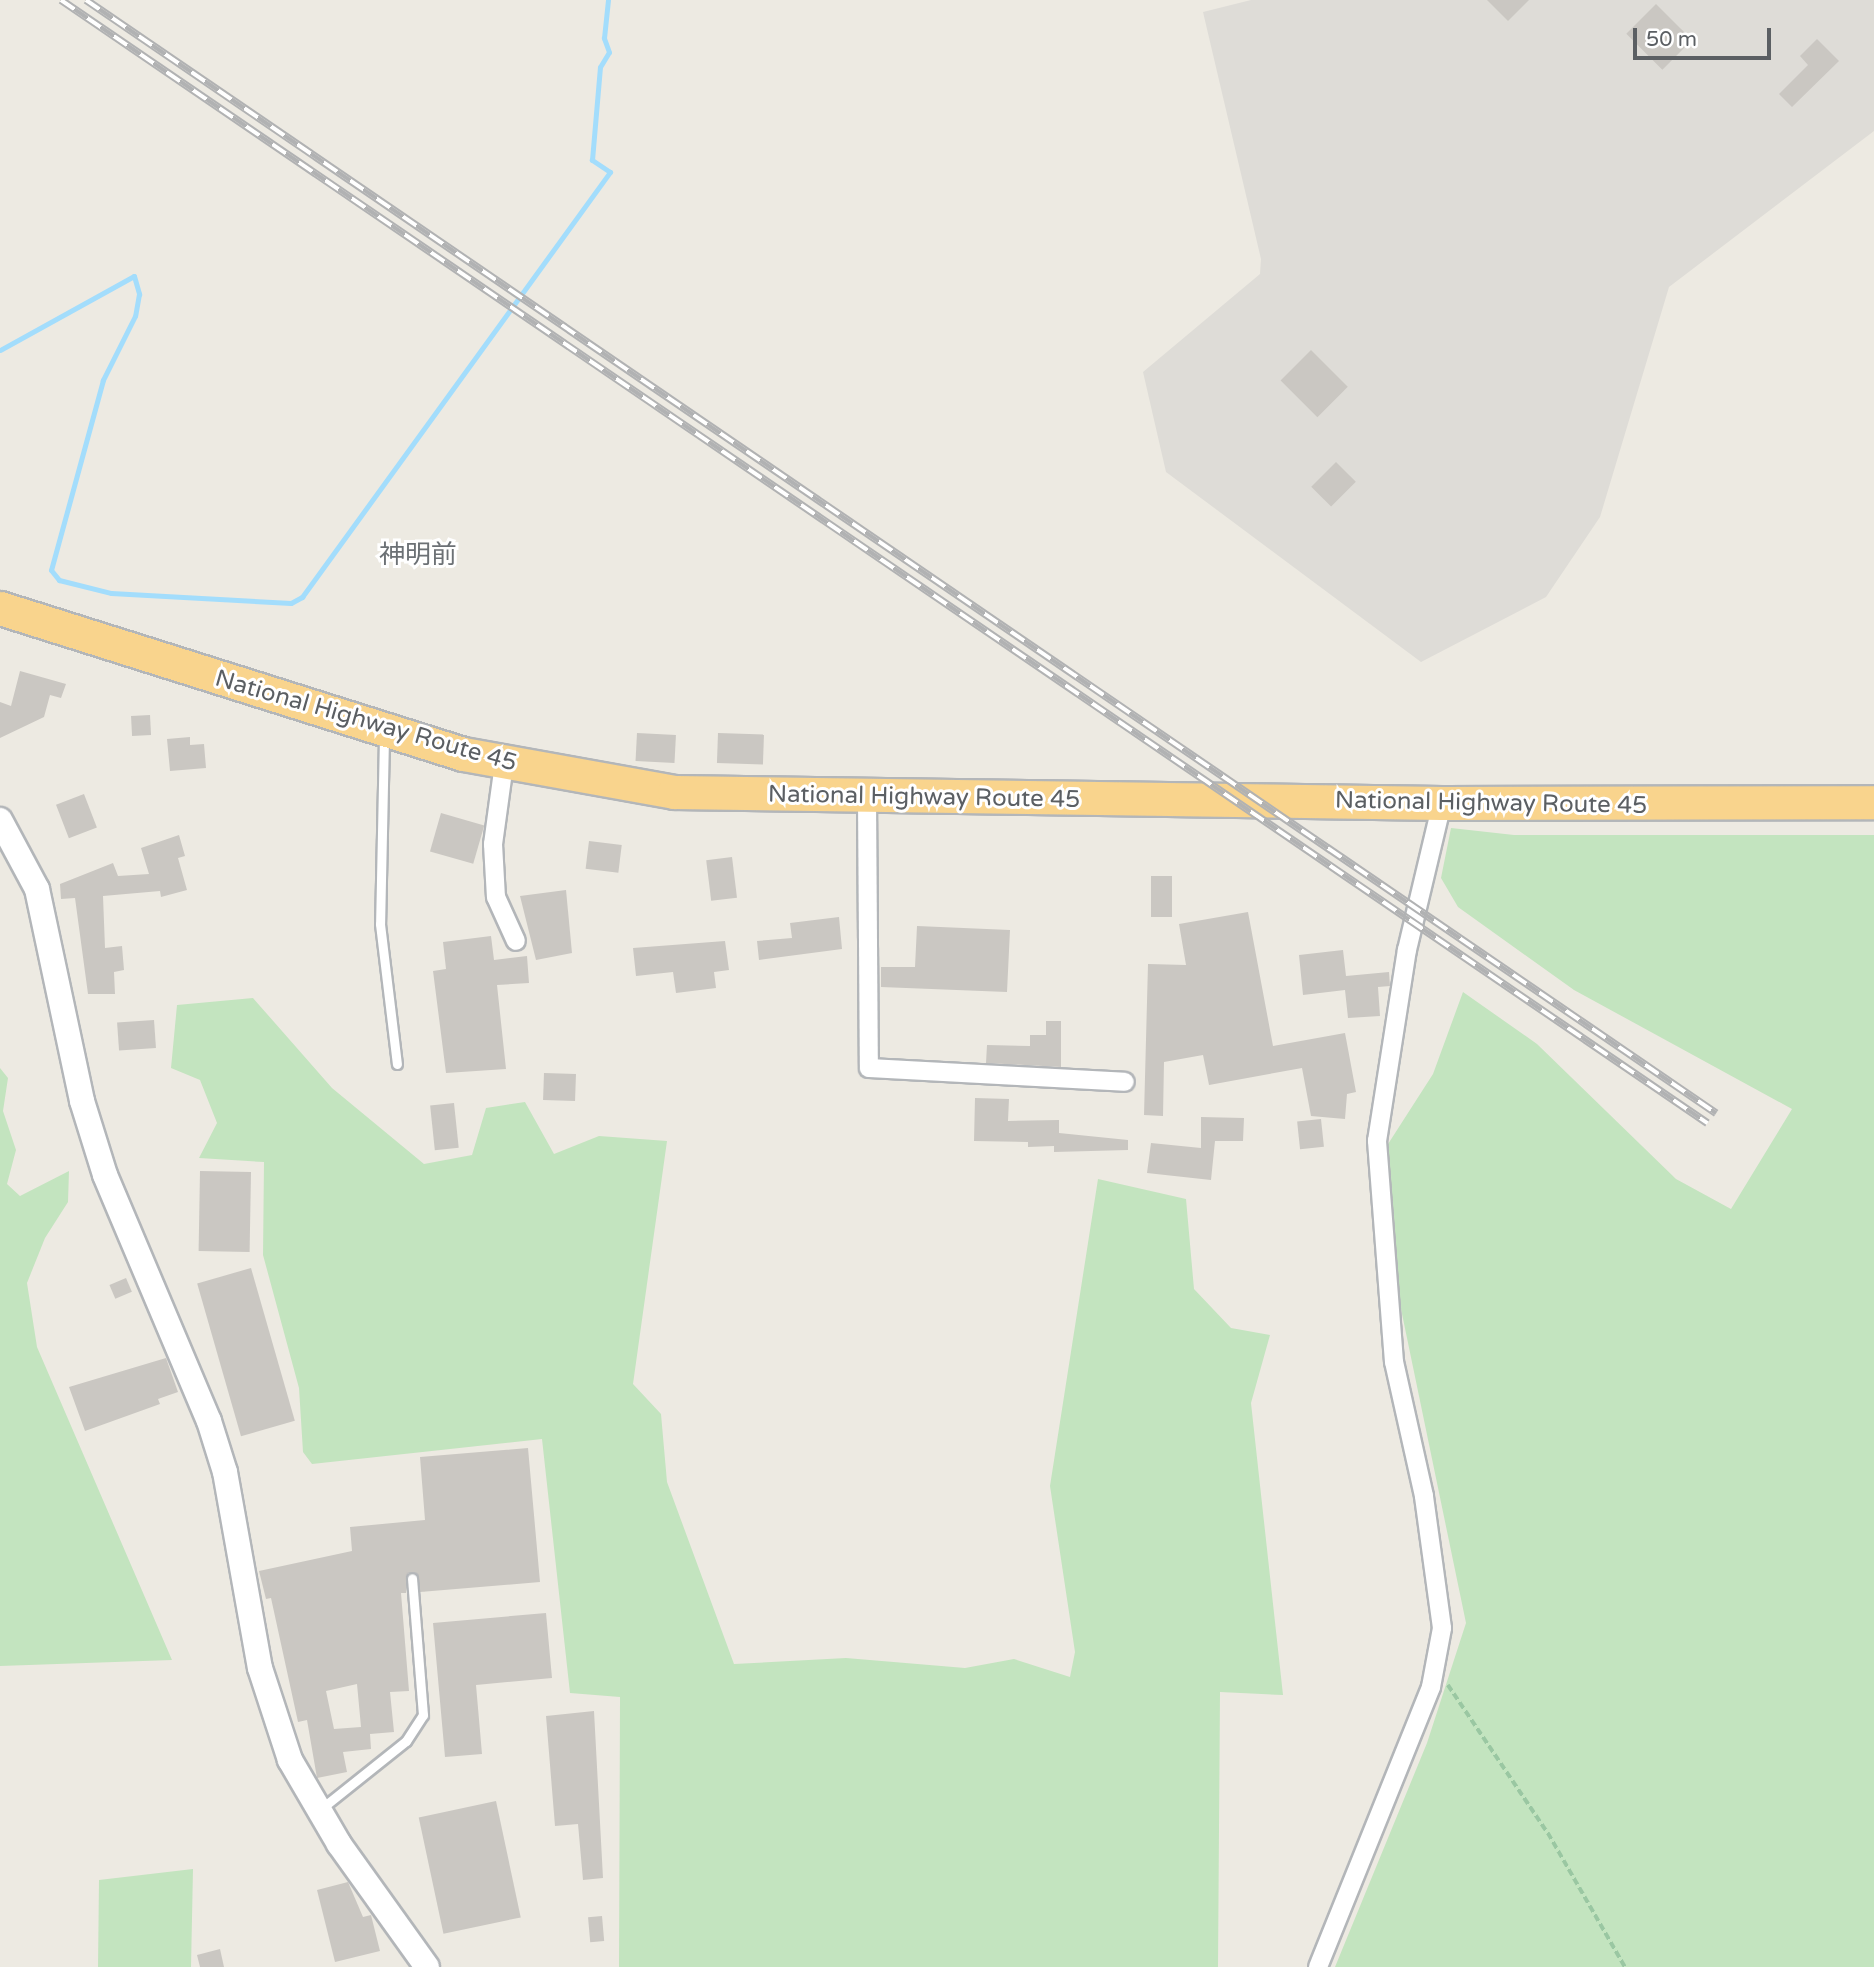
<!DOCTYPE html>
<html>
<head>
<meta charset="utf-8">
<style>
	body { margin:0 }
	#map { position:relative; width:1874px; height:1967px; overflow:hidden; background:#edeae2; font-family:"Varela Round","Noto Sans JP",sans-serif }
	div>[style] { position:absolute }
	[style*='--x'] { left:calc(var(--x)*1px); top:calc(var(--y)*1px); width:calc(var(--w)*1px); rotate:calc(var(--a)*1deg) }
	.industrial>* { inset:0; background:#dedcd7 }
	.green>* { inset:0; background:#c3e4bf }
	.stream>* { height:5px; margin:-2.5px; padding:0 2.5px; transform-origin:2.5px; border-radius:2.5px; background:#a3ddfc }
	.building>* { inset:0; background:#cac7c2; transform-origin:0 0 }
	.path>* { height:3.5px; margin-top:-1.75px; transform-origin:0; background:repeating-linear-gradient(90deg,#9ac7a2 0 7px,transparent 0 10.5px) }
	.roads { filter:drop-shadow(2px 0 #b3b6b9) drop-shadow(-2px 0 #b3b6b9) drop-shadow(0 2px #b3b6b9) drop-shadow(0 -2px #b3b6b9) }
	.lane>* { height:9px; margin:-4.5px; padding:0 4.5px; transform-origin:4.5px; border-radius:4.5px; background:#fff }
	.street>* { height:18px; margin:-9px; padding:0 9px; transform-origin:9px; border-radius:9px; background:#fff }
	.secondary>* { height:24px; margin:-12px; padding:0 12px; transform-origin:12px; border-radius:12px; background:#fff }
	.highway>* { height:33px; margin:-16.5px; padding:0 16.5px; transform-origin:16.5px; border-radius:16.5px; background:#f9d48d }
	.rail>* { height:8px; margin-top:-4px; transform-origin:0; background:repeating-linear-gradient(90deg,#fff 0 16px,#b1b2b3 0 32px); box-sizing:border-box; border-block:2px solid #b1b2b3 }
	span { translate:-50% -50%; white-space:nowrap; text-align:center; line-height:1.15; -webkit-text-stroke:6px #fff; paint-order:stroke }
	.street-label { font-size:24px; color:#5b5f63 }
	.neighbourhood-label { font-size:26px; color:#6c7175 }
	.scale { position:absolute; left:1633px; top:28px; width:138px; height:32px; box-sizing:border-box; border:4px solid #5b5f63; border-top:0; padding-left:9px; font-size:21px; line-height:24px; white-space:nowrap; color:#5b5f63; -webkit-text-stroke:5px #fff; paint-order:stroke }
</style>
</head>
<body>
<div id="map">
	<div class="industrial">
		<div style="clip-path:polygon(1251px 0,1874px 0,1874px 131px,1669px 287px,1600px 517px,1546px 597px,1421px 662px,1166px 472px,1143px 372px,1260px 274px,1261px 259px,1203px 12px)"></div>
	</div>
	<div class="green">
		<div style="clip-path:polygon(1451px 828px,1514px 835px,1874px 835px,1874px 1967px,1335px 1967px,1427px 1743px,1466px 1623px,1372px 1169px,1433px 1074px,1463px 992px,1537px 1044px,1676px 1179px,1731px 1209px,1792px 1109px,1574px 990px,1458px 907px,1441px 878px)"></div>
		<div style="clip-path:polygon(253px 998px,332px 1088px,424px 1164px,472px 1155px,486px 1108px,525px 1102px,554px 1154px,599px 1136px,667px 1141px,633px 1384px,661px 1414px,667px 1482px,734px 1664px,846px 1658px,965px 1668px,1014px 1659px,1070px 1677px,1075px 1652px,1050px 1486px,1098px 1179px,1186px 1199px,1194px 1289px,1231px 1328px,1270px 1335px,1251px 1403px,1283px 1695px,1220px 1692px,1218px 1967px,619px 1967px,620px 1697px,570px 1693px,542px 1439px,312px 1464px,303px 1452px,299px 1388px,263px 1255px,264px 1162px,199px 1158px,217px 1123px,200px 1080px,171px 1068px,177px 1005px)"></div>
		<div style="clip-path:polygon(0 1068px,8px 1078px,3px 1111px,16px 1150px,7px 1184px,20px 1196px,69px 1171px,68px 1202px,45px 1238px,27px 1283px,37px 1347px,172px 1660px,0 1666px)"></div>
		<div style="clip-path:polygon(193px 1869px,191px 1967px,98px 1967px,99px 1880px)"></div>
	</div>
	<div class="stream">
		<div style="--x:0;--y:350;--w:153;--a:-28.9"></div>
		<div style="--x:134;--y:276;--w:19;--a:74"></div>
		<div style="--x:139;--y:294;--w:22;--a:100"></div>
		<div style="--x:135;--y:316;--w:72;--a:116.6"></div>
		<div style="--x:103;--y:380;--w:197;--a:105.3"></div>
		<div style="--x:51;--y:570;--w:13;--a:51"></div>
		<div style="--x:59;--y:580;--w:54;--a:14"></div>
		<div style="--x:111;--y:593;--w:180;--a:3.2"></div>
		<div style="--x:291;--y:603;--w:13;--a:-29"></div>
		<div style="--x:302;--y:597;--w:525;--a:-54.07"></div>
		<div style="--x:610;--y:172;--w:22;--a:-146"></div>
		<div style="--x:592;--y:160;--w:93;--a:-85.1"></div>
		<div style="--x:600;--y:67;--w:17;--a:-59"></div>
		<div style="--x:609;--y:52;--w:15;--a:-110"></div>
		<div style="--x:604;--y:38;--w:38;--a:-84"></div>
	</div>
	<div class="building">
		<div style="clip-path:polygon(1487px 0,1529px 0,1508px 21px)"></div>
		<div style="left:1656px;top:4px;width:51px;height:42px;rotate:45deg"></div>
		<div style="clip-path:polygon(1817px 39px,1839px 61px,1792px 107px,1779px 94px,1808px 65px,1800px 56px)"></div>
		<div style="left:1311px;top:350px;width:52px;height:43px;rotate:45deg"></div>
		<div style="left:1336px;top:462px;width:28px;height:35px;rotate:45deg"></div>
		<div style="clip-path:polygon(20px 671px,66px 684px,61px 698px,50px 695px,44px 717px,0 738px,0 702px,11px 706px)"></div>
		<div style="left:150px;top:715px;width:20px;height:19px;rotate:87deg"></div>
		<div style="left:637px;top:733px;width:39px;height:28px;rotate:3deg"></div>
		<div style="left:718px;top:733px;width:46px;height:30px;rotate:2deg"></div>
		<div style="clip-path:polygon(190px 737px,190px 745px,204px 744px,206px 768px,170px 771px,167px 739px)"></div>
		<div style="left:84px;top:794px;width:36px;height:30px;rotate:69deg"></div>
		<div style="left:441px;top:813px;width:45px;height:40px;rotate:16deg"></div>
		<div style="clip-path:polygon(179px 835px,185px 856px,178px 858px,187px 890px,161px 897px,160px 891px,103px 896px,105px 948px,122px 946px,124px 970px,114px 972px,115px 994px,88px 994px,75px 898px,61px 899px,60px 884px,113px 863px,118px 876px,149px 874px,141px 848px)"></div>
		<div style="left:589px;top:841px;width:33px;height:28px;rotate:7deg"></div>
		<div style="left:732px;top:857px;width:41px;height:26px;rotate:83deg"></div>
		<div style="left:1151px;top:876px;width:21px;height:41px"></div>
		<div style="clip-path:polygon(566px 890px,572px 953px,536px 960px,520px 896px)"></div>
		<div style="clip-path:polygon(1248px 912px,1273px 1046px,1345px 1033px,1356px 1092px,1347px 1094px,1345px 1119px,1311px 1116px,1302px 1068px,1209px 1085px,1203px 1055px,1164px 1062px,1163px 1116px,1144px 1115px,1148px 964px,1186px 965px,1179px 924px)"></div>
		<div style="clip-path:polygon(839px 917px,842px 949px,759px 960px,757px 941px,792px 938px,790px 923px)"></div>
		<div style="clip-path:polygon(917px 926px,1010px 930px,1007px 992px,881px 987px,881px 967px,915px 967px)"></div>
		<div style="clip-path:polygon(491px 936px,494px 960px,527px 956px,529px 983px,497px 985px,506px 1069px,446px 1073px,433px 971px,446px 969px,443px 942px)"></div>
		<div style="clip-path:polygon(725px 941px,729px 970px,714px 972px,716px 988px,676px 993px,673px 972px,636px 976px,633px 948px)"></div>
		<div style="clip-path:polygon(1343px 950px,1346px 976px,1389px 972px,1390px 986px,1378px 987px,1380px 1016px,1348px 1018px,1345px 990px,1303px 995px,1299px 955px)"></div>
		<div style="left:154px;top:1020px;width:28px;height:37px;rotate:86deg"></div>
		<div style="clip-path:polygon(1046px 1021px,1061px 1021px,1061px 1067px,986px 1063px,987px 1045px,1030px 1046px,1030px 1035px,1046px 1035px)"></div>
		<div style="left:544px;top:1073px;width:32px;height:27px;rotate:2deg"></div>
		<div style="clip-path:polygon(975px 1098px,1009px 1099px,1008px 1121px,1059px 1120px,1059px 1133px,1128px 1140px,1128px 1150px,1054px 1152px,1054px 1146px,1028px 1147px,1028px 1142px,974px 1141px)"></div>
		<div style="left:454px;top:1103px;width:45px;height:24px;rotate:84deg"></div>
		<div style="clip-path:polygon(1201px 1117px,1244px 1118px,1243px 1141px,1215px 1141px,1211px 1180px,1147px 1173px,1151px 1143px,1201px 1148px)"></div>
		<div style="left:1321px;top:1119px;width:28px;height:24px;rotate:84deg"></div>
		<div style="left:200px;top:1171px;width:51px;height:80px;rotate:1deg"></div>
		<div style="left:251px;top:1268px;width:159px;height:56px;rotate:74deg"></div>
		<div style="left:126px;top:1278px;width:15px;height:18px;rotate:67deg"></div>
		<div style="clip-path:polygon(166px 1358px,178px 1392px,158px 1399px,160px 1404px,85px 1431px,69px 1387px)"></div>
		<div style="clip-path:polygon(evenodd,528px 1448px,540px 1582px,420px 1592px,418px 1575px,408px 1573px,406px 1593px,401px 1593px,409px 1691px,390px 1692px,394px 1732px,370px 1734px,371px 1749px,343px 1752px,347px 1772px,317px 1778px,307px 1720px,298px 1722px,271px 1598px,266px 1599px,259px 1571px,352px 1551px,350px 1527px,425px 1520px,420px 1457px,528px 1448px,357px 1684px,361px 1727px,334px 1729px,326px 1691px,357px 1684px)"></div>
		<div style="clip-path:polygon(546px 1613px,552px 1678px,476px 1685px,482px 1754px,445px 1757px,433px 1623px)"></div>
		<div style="clip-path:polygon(594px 1711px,603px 1878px,583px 1880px,578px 1824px,555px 1826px,546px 1716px)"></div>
		<div style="left:496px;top:1801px;width:119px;height:79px;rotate:78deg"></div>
		<div style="clip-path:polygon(348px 1882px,363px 1917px,371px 1915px,380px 1951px,335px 1962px,317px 1890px)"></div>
		<div style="left:602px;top:1916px;width:25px;height:14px;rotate:85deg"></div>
		<div style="clip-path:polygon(220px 1949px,224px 1967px,200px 1967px,197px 1955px)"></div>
	</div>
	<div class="path">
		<div style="--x:1448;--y:1685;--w:179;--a:56"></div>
		<div style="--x:1548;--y:1833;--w:155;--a:60.1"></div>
	</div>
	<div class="roads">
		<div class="lane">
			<div style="--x:384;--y:737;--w:187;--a:91.2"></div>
			<div style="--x:380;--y:924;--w:141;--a:83.1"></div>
			<div style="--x:322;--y:1808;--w:107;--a:-38.6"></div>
			<div style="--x:406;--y:1741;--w:31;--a:-57"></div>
			<div style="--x:423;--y:1715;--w:137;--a:-94.6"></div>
		</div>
		<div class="street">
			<div style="--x:504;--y:764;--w:81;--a:97.8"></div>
			<div style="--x:493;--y:844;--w:53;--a:86.8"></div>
			<div style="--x:496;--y:897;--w:48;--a:65.6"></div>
			<div style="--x:867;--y:798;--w:270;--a:89.6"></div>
			<div style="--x:869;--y:1068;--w:256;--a:3.1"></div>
			<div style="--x:1318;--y:1967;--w:302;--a:-68"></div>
			<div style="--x:1431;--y:1687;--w:60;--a:-79.4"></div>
			<div style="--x:1442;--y:1628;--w:133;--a:-97.8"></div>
			<div style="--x:1424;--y:1496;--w:137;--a:-102.6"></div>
			<div style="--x:1394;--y:1362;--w:222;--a:-94.4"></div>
			<div style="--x:1377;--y:1141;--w:193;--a:-81.1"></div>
			<div style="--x:1407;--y:950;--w:151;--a:-76.6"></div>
		</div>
		<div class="secondary">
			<div style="--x:0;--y:820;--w:78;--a:61.8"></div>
			<div style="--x:37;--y:889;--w:217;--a:78"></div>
			<div style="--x:82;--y:1101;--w:77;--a:72.7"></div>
			<div style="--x:105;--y:1175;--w:267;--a:67.1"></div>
			<div style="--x:209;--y:1421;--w:53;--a:72.6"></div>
			<div style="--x:225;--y:1472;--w:199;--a:79.9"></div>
			<div style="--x:260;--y:1668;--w:97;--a:71.9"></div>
			<div style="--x:290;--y:1760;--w:97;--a:59.7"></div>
			<div style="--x:339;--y:1844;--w:151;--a:54.4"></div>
		</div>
		<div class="highway">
			<div style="--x:0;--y:608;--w:485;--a:17.5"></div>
			<div style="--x:463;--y:754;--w:214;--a:10.2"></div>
			<div style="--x:674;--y:792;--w:768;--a:0.82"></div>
			<div style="--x:1442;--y:803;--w:432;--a:-0.1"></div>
		</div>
	</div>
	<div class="rail">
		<div style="--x:61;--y:0;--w:1993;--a:34.3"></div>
		<div style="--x:86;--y:0;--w:1974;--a:34.33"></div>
	</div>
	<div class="street-label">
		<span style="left:366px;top:721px;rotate:16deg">National Highway Route 45</span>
		<span style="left:924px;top:797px;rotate:1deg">National Highway Route 45</span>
		<span style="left:1491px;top:803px;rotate:1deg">National Highway Route 45</span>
	</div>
	<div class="neighbourhood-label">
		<span style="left:418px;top:555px">神明前</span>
	</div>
	<div class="scale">50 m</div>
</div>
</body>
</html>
